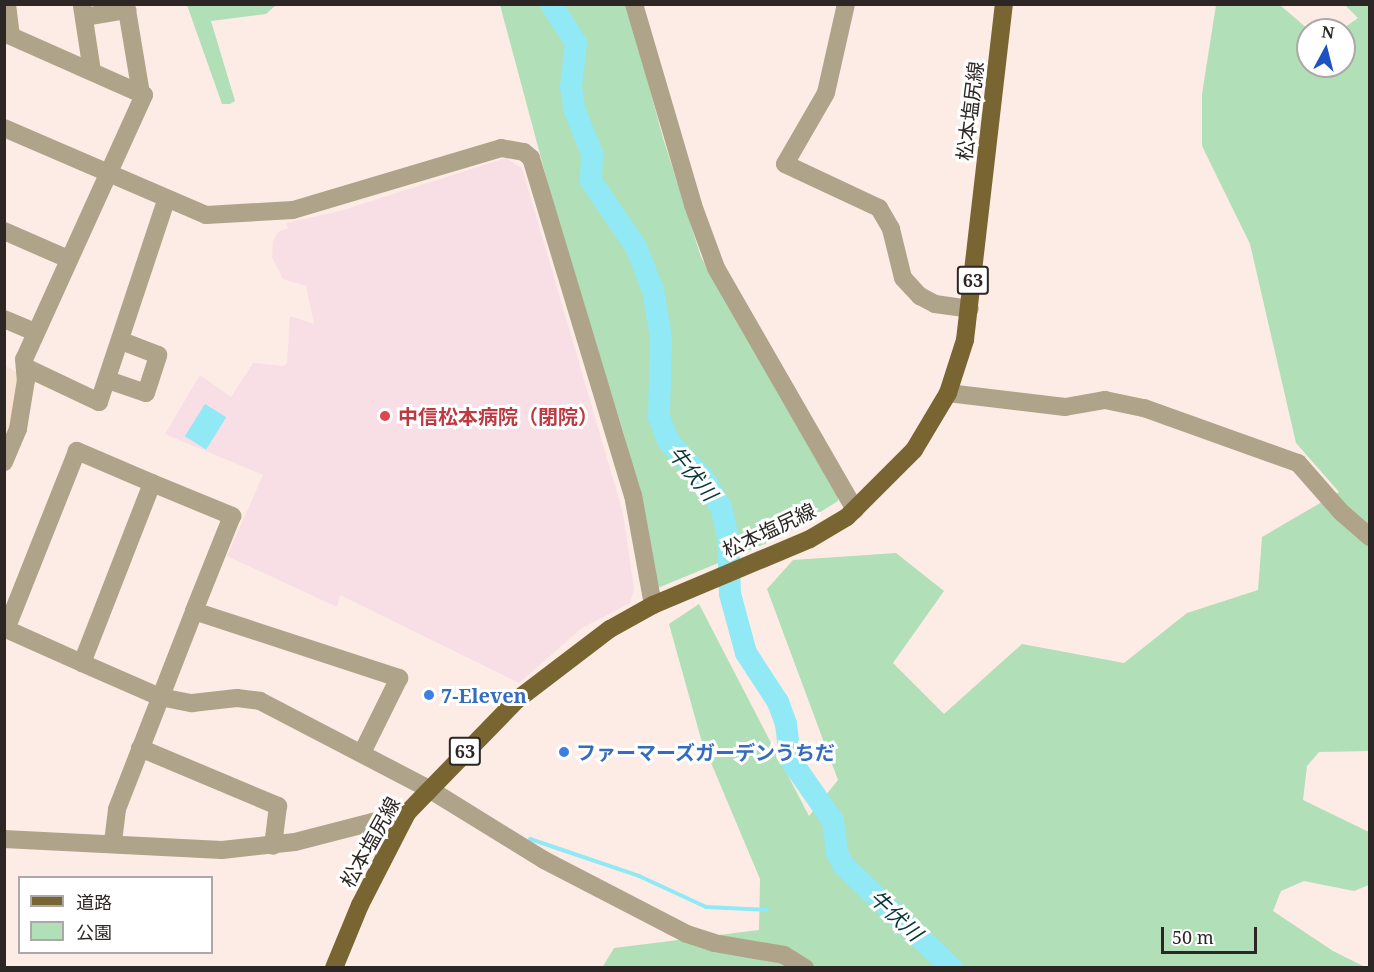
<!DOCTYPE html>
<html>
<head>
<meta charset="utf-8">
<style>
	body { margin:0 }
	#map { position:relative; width:1374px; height:972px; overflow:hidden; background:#fdece6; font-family:"Noto Serif","Noto Sans JP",serif }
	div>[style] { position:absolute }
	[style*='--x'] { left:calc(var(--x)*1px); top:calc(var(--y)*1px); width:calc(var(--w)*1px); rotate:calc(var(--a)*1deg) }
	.education>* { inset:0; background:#f7e2d3 }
	.medical>* { inset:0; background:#f8dee5 }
	.green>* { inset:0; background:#b1dfb7 }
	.water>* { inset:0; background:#90e9f5; transform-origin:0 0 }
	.stream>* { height:4px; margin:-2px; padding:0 2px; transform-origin:2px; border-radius:2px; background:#90e9f5 }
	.river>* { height:22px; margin:-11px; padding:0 11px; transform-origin:11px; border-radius:11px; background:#90e9f5 }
	.minor>* { height:18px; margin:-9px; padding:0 9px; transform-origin:9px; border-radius:9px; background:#afa489 }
	.major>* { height:18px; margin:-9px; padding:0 9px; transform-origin:9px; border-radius:9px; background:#786531 }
	.dots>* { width:16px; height:16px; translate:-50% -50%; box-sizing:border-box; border:3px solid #fff; border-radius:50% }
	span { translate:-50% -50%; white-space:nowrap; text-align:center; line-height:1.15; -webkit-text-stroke:6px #fff; paint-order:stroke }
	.shield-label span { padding:2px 4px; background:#fff; border:2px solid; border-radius:4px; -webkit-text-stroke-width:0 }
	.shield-label { font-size:18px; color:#2c2624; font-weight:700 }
	.street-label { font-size:20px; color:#2c2624 }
	.health-label { font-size:20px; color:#be3a42; font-weight:700 }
	.left { translate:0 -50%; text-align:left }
	.shop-label { font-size:20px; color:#366cbe; font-weight:700 }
	.water-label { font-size:21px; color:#09363b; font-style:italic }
	.frame { position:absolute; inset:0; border:6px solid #2c2624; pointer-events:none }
	.legend { position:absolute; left:18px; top:876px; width:195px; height:78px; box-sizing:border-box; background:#fff; border:2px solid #aba8a7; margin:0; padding:8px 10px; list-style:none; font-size:18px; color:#2c2624 }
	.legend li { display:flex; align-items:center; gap:12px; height:30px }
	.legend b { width:30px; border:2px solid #aba8a7 }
	.north { position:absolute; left:1296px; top:18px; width:60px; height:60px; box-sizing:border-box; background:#fff; border:2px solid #aba8a7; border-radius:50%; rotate:7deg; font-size:16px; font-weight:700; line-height:24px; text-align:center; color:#2c2624 }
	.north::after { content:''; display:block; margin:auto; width:21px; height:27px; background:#1c53c0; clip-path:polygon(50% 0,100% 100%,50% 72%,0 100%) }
	.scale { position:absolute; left:1161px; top:927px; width:96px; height:27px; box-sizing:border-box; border:3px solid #2c2624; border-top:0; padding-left:8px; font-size:18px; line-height:21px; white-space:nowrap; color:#2c2624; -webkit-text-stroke:4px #fff; paint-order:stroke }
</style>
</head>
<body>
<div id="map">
	<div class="education">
		<div style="clip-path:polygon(5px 366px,21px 374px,5px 446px)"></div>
	</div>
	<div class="medical">
		<div style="clip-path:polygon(506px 158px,522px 168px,623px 513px,634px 589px,630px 603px,582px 628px,519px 683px,340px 595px,337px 607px,227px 556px,263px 475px,165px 434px,200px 375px,231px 397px,253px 363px,283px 366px,287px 363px,290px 316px,314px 324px,306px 286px,283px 279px,272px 257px,273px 241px,278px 232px,288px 228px,286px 223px,340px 211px)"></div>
	</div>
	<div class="green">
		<div style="clip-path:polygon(187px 5px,276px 5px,266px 14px,211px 21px,235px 101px,230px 104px,222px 104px)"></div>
		<div style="clip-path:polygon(500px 5px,627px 5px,663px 138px,701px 257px,838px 497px,838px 501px,777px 539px,660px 587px,652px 581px,641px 501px,624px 434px,567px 255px)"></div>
		<div style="clip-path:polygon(1216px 5px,1280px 5px,1309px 30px,1308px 66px,1344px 66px,1341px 30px,1358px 18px,1345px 5px,1369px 5px,1369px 751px,1319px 752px,1307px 766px,1303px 800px,1369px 832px,1369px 885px,1354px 891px,1304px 881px,1281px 891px,1273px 911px,1333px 951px,1365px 967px,602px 968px,614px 948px,759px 930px,760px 879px,701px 739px,669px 624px,699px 604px,809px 816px,838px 780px,767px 589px,793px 560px,896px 553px,944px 591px,893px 663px,944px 714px,1022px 644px,1124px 663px,1187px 613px,1258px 590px,1262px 537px,1339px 492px,1296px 443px,1250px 244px,1202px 146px,1202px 94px)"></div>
	</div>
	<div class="water">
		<div style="left:205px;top:404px;width:25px;height:38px;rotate:32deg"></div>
	</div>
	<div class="stream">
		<div style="--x:530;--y:839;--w:115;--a:18.7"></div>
		<div style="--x:639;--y:876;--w:74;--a:24.8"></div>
		<div style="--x:706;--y:907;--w:61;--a:2.8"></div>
	</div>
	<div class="river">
		<div style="--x:551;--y:4;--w:46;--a:57.3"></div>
		<div style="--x:576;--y:43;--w:44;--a:96.5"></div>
		<div style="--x:571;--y:87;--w:22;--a:82"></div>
		<div style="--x:574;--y:109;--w:48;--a:67.8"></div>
		<div style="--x:592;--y:153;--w:28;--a:92"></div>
		<div style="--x:591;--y:181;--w:80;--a:55.7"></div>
		<div style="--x:636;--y:247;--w:46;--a:68.4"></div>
		<div style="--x:653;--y:290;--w:49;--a:80.5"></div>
		<div style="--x:661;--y:338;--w:79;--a:91.5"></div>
		<div style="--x:659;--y:417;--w:26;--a:69"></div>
		<div style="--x:668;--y:441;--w:52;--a:46.5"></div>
		<div style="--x:704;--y:479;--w:33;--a:59"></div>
		<div style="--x:721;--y:507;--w:31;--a:77"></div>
		<div style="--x:728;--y:537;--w:57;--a:88"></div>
		<div style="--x:730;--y:594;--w:61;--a:74.8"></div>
		<div style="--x:746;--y:653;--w:59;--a:56.9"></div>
		<div style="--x:778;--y:702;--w:23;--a:70"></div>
		<div style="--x:786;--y:724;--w:35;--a:83"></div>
		<div style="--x:790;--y:759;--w:75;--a:55.3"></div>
		<div style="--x:833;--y:821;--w:32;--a:83"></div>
		<div style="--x:837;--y:853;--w:13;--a:63"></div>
		<div style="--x:843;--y:865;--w:150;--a:43.4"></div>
	</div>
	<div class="minor">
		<div style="--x:7;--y:4;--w:32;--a:83"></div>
		<div style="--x:634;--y:4;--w:209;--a:73.6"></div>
		<div style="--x:693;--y:205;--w:67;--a:69.9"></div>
		<div style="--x:716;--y:268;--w:279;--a:60.1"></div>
		<div style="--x:846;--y:4;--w:91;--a:102.7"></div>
		<div style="--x:826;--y:93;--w:82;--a:120"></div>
		<div style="--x:785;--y:164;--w:104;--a:25.1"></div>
		<div style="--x:879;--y:208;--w:24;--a:60"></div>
		<div style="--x:891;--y:229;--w:50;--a:76.2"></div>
		<div style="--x:903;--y:278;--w:25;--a:47"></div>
		<div style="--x:920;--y:296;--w:17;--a:28"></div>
		<div style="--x:935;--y:304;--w:35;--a:8"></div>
		<div style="--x:82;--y:6;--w:66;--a:81.3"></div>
		<div style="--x:84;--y:17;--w:44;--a:-9.2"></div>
		<div style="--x:127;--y:10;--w:85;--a:80.5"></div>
		<div style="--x:4;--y:33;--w:153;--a:23.9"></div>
		<div style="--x:144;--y:95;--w:290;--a:114.4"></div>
		<div style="--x:24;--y:359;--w:21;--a:85"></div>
		<div style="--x:26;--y:380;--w:50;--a:99.3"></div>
		<div style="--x:18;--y:429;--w:36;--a:113"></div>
		<div style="--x:4;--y:128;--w:220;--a:23.3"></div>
		<div style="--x:206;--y:215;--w:87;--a:-3.3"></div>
		<div style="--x:293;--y:210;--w:217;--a:-16.6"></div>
		<div style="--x:501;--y:148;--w:23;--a:10"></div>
		<div style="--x:524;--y:152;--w:9;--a:41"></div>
		<div style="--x:531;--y:158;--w:352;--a:73.2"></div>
		<div style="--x:633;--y:495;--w:112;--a:79.7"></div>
		<div style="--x:4;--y:231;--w:70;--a:23.6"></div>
		<div style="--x:4;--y:319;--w:33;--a:23"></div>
		<div style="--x:25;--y:367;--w:82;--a:25.3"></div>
		<div style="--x:99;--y:402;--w:212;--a:-71.6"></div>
		<div style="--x:108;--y:380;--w:40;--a:18.9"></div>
		<div style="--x:146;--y:393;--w:40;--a:-72"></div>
		<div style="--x:158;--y:355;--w:39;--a:-159"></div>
		<div style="--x:948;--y:393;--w:118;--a:6.8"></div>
		<div style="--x:1065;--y:407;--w:41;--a:-9.9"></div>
		<div style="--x:1105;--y:400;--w:40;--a:12"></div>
		<div style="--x:1144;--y:408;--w:164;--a:19.7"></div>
		<div style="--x:1298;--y:463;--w:65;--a:48.7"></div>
		<div style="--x:1341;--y:512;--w:38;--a:41"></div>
		<div style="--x:152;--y:483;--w:82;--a:-156.9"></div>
		<div style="--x:77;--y:451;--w:192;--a:111.7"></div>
		<div style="--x:6;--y:629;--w:83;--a:24.1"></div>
		<div style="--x:82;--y:663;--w:193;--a:-68.7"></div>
		<div style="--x:152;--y:483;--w:87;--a:22.4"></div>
		<div style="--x:232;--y:516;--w:102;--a:111.8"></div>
		<div style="--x:82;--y:663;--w:85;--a:23.6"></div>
		<div style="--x:160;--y:697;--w:33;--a:11"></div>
		<div style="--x:192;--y:703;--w:45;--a:-6.3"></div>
		<div style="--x:237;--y:698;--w:23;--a:7"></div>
		<div style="--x:260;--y:701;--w:191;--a:27.5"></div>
		<div style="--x:429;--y:789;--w:135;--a:31.7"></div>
		<div style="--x:544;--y:860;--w:161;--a:27.4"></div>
		<div style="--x:687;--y:934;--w:28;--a:18"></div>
		<div style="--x:714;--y:943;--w:71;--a:9.7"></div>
		<div style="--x:784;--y:955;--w:25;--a:32"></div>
		<div style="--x:140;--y:748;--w:150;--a:22.8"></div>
		<div style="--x:278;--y:806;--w:40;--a:97.1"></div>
		<div style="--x:4;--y:839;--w:218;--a:2.9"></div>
		<div style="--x:222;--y:850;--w:73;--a:-6.3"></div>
		<div style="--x:295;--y:842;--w:116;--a:-14.5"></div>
		<div style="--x:113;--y:842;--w:33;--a:-83"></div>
		<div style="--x:117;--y:809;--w:212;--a:-68.7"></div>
		<div style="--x:194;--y:611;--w:216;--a:18.1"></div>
		<div style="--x:399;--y:678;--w:84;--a:116.3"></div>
	</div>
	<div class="major">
		<div style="--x:334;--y:968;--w:68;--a:-67.6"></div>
		<div style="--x:360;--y:905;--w:103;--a:-62.9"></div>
		<div style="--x:407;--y:813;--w:159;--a:-45.8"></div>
		<div style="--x:518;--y:699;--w:116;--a:-37.3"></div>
		<div style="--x:610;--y:629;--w:49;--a:-29.2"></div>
		<div style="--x:653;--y:605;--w:170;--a:-22.8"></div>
		<div style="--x:810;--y:539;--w:43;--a:-30.7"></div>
		<div style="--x:847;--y:517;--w:95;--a:-45"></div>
		<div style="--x:914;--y:450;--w:66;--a:-59.2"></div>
		<div style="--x:948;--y:393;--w:56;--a:-72.2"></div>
		<div style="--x:965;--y:340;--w:338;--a:-83.4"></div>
	</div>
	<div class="dots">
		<div style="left:385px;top:416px;background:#e0444e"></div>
		<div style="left:429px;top:695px;background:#3f7fe0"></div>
		<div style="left:564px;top:752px;background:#3f7fe0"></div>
	</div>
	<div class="shield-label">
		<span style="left:973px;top:280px">63</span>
		<span style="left:465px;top:751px">63</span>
	</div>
	<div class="street-label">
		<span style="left:970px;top:111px;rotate:-83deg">松本塩尻線</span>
		<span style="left:769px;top:530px;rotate:-25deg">松本塩尻線</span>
		<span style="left:370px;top:842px;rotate:-61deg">松本塩尻線</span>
	</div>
	<div class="health-label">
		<span class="left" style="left:398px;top:416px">中信松本病院（閉院）</span>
	</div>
	<div class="shop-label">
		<span class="left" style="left:441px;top:695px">7-Eleven</span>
		<span class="left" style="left:576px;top:752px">ファーマーズガーデンうちだ</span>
	</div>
	<div class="water-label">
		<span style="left:693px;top:473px;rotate:51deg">牛伏川</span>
		<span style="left:896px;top:915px;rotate:43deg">牛伏川</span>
	</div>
	<div class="frame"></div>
	<ul class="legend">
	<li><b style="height:8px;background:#786531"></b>道路</li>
	<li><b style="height:16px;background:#b1dfb7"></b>公園</li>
	</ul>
	<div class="north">N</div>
	<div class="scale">50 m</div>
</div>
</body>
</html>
